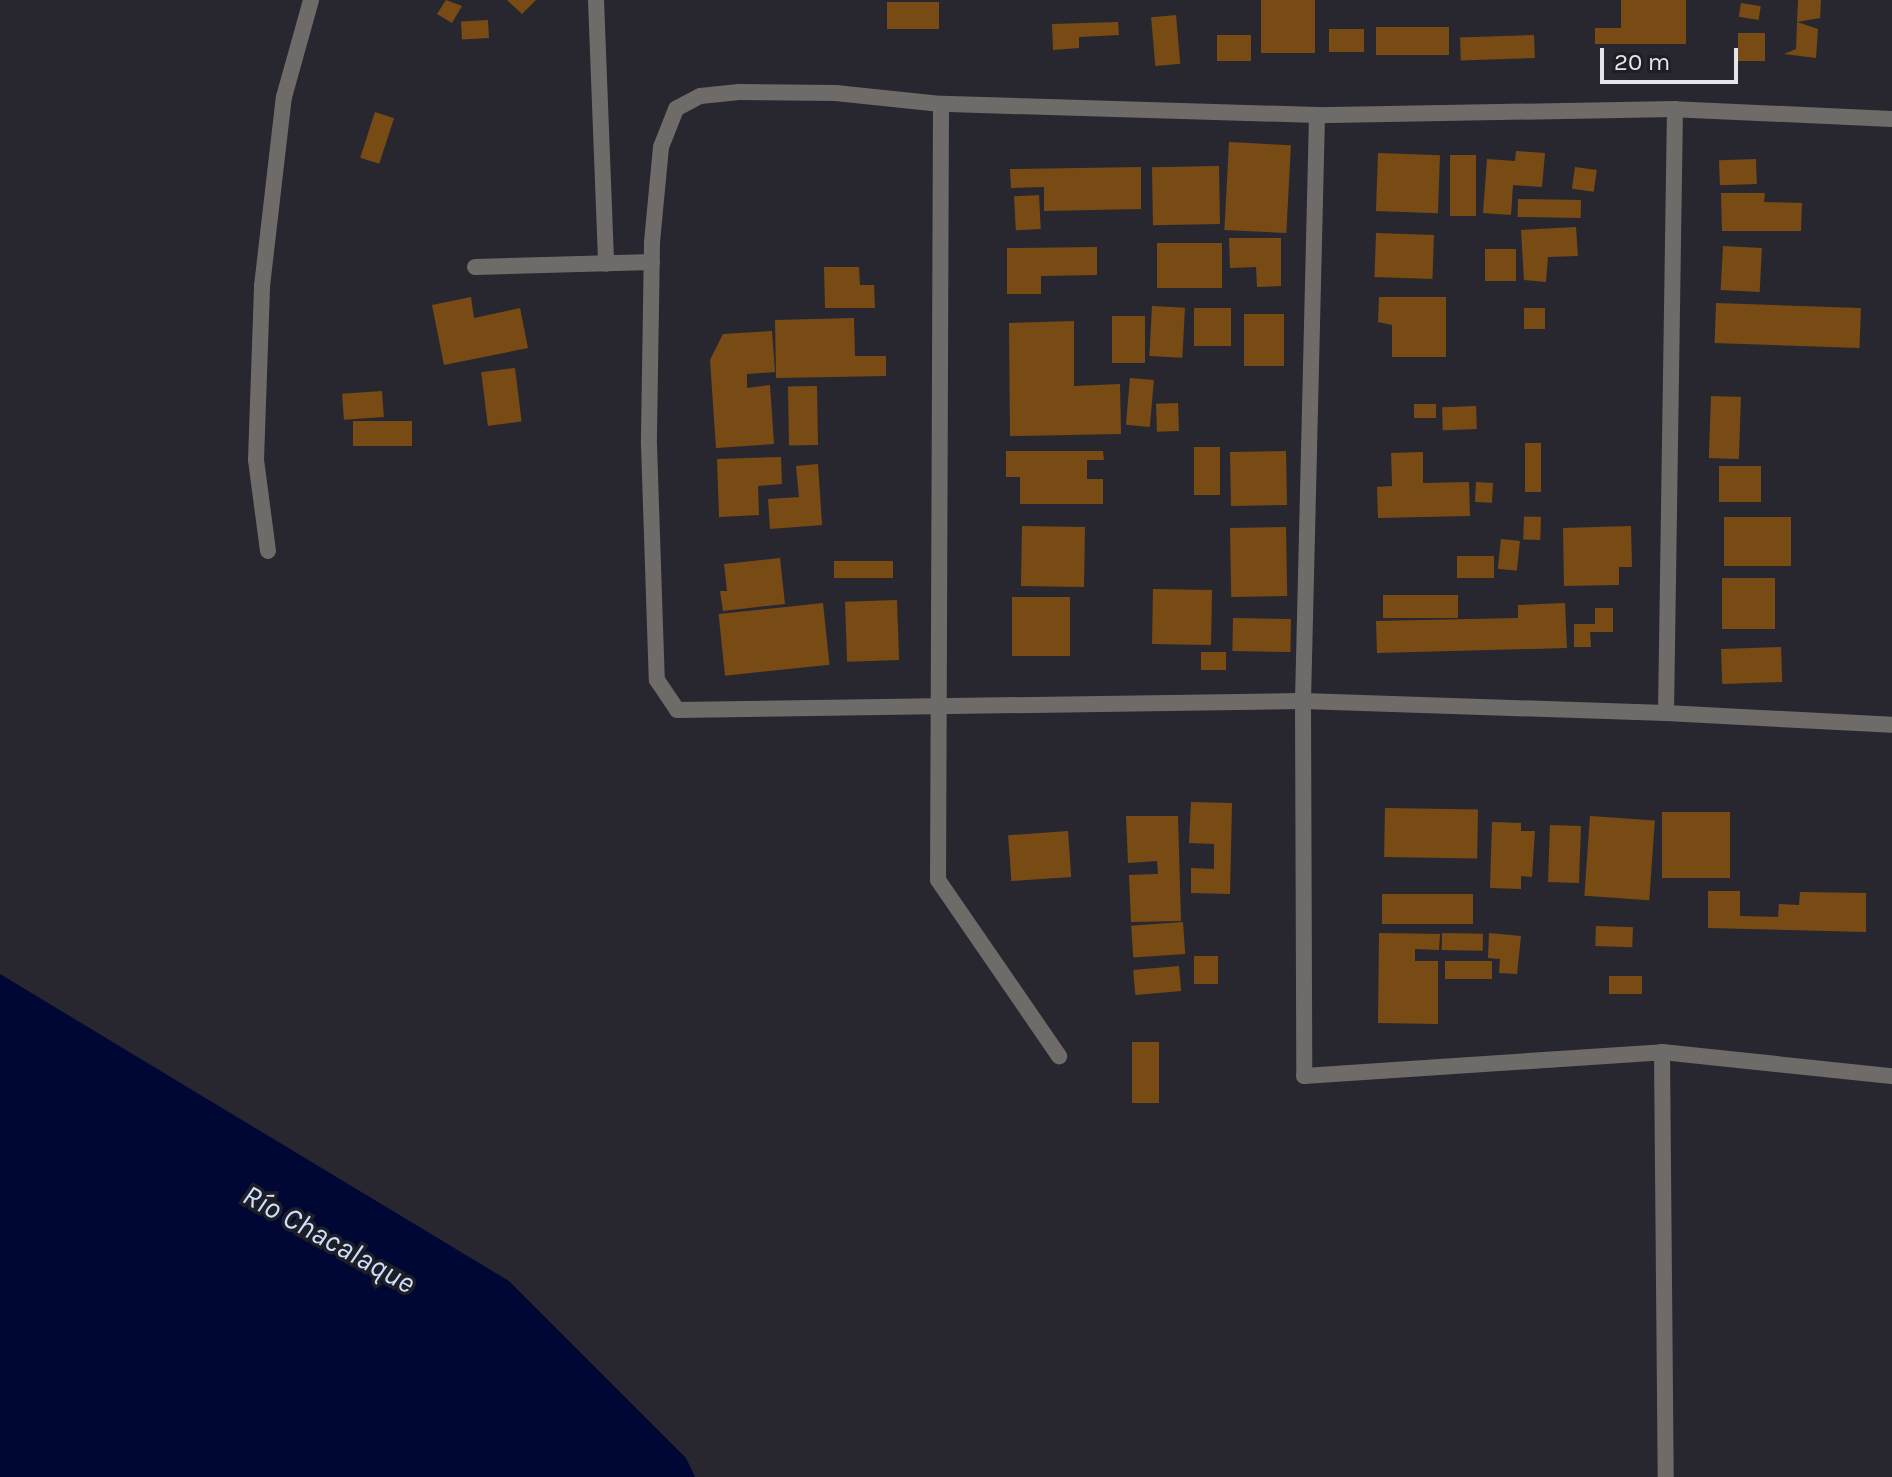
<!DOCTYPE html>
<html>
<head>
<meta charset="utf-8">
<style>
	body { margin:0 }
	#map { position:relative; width:1892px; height:1477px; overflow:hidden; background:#28272f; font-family:Karla,sans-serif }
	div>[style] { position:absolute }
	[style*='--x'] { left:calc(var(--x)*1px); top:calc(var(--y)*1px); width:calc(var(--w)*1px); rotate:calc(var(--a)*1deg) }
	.water>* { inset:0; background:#000734 }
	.building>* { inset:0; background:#794b14; transform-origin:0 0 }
	.pedestrian>* { height:16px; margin:-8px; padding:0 8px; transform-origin:8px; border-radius:8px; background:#6f6b68 }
	.minor>* { height:16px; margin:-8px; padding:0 8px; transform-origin:8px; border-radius:8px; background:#6f6b68 }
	span { translate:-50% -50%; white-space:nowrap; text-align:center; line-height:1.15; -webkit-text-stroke:7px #1e1e25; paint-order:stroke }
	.water-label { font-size:30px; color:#ccdfff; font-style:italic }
	.scale { position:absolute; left:1600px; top:48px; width:138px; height:36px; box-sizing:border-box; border:4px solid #e4e4ea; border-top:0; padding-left:10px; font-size:24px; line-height:28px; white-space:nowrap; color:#e4e4ea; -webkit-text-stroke:6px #1e1e25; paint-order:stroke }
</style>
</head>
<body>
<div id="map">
	<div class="water">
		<div style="clip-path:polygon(0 974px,509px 1281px,686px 1458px,695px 1477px,0 1477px)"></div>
	</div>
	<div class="building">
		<div style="clip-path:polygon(446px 0,462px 6px,452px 23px,437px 14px)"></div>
		<div style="clip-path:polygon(507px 0,536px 0,522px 14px)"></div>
		<div style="left:1261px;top:0;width:54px;height:53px"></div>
		<div style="clip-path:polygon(1621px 0,1686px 0,1686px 44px,1595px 44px,1595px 28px,1621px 28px)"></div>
		<div style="clip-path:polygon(1798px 0,1821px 0,1820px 18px,1797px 22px)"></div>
		<div style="left:939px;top:2px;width:27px;height:52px;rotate:90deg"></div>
		<div style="left:1741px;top:3px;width:20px;height:14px;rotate:9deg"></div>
		<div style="left:1176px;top:15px;width:49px;height:25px;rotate:85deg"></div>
		<div style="left:488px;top:20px;width:18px;height:27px;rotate:87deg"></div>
		<div style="clip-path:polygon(1118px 22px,1119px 35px,1079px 37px,1079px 48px,1053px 50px,1052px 24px)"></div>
		<div style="clip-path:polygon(1797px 22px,1818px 29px,1816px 58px,1784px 54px,1796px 49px)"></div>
		<div style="left:1449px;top:27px;width:28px;height:73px;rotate:90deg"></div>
		<div style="left:1329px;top:29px;width:35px;height:23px"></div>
		<div style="left:1765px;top:33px;width:28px;height:27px;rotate:90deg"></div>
		<div style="left:1251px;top:35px;width:26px;height:34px;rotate:90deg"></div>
		<div style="left:1534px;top:35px;width:23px;height:74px;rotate:88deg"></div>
		<div style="left:375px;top:112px;width:20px;height:48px;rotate:18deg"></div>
		<div style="left:1229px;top:142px;width:62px;height:88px;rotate:3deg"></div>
		<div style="clip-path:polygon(1516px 151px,1545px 153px,1542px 187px,1513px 185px,1511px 215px,1483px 213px,1487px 159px,1515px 161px)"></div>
		<div style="left:1378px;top:153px;width:62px;height:58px;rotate:2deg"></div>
		<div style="left:1450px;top:155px;width:26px;height:61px"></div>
		<div style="left:1756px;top:159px;width:25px;height:37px;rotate:88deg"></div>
		<div style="left:1219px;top:166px;width:58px;height:67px;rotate:89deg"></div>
		<div style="clip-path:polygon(1141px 167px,1141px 209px,1044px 211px,1044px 187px,1011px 188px,1010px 169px)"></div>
		<div style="left:1575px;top:167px;width:22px;height:22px;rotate:8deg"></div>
		<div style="clip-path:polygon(1721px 193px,1765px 193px,1764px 202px,1802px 203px,1801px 231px,1722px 231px)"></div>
		<div style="left:1039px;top:195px;width:34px;height:25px;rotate:87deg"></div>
		<div style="left:1518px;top:199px;width:63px;height:18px;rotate:1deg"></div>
		<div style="clip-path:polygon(1576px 227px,1578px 256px,1548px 257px,1546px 282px,1524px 280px,1521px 230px)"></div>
		<div style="left:1376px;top:233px;width:58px;height:44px;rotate:2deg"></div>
		<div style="clip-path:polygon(1229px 238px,1281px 238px,1281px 286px,1257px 287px,1256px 267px,1230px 268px)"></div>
		<div style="left:1222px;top:243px;width:45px;height:65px;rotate:90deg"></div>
		<div style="left:1723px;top:246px;width:39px;height:44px;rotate:3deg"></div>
		<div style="clip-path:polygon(1097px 247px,1097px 275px,1041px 276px,1041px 294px,1007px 294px,1007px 248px)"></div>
		<div style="left:1516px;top:249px;width:32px;height:31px;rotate:90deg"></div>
		<div style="clip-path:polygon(824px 267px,859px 267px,860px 285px,874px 285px,875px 308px,825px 308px)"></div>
		<div style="clip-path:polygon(471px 297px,474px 318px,520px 308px,528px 348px,444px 365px,432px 305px)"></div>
		<div style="clip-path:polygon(1379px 297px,1446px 297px,1446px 357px,1392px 357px,1392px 325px,1378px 322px)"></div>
		<div style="left:1716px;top:303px;width:145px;height:40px;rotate:2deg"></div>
		<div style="left:1152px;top:306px;width:33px;height:50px;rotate:3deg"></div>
		<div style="left:1194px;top:308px;width:37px;height:38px"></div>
		<div style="left:1524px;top:308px;width:21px;height:21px"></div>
		<div style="left:1244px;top:314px;width:40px;height:52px"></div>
		<div style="left:1145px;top:316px;width:47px;height:33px;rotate:90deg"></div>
		<div style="clip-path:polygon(854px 318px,855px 356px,886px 356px,886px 376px,776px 378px,775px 320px)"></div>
		<div style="clip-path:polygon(1074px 321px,1074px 386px,1120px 384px,1121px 434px,1010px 436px,1009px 323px)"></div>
		<div style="clip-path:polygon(772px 331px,775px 372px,747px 374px,747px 388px,770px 385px,774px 444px,716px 448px,710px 360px,723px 334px)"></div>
		<div style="left:515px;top:368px;width:54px;height:34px;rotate:83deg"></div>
		<div style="left:1130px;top:378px;width:24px;height:47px;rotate:5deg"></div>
		<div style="left:817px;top:386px;width:59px;height:29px;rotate:89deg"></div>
		<div style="left:382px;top:391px;width:26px;height:40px;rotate:86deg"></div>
		<div style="left:1711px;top:396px;width:30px;height:62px;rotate:2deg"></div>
		<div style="left:1178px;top:403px;width:28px;height:22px;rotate:88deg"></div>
		<div style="left:1414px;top:404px;width:22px;height:14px"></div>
		<div style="left:1476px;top:406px;width:23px;height:34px;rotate:88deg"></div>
		<div style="left:412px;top:421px;width:25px;height:59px;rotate:90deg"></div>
		<div style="left:1525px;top:443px;width:16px;height:49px"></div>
		<div style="left:1194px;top:447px;width:26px;height:48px"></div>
		<div style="clip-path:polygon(1006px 451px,1103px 451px,1104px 460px,1087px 460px,1087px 479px,1103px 479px,1103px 504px,1020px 504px,1020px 477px,1006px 477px)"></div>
		<div style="left:1286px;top:451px;width:54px;height:56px;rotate:89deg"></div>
		<div style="clip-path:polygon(1423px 452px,1423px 483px,1469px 482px,1470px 516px,1378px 518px,1377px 487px,1392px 486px,1391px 453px)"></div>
		<div style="clip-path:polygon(781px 457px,782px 484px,758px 486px,759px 515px,719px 517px,717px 459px)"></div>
		<div style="clip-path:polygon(818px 464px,822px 525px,770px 529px,768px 499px,799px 497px,796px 466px)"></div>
		<div style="left:1719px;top:466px;width:42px;height:36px"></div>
		<div style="left:1476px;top:482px;width:17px;height:20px;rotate:3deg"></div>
		<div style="left:1541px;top:517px;width:23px;height:17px;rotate:92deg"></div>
		<div style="left:1724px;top:517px;width:67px;height:49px"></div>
		<div style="left:1022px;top:526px;width:63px;height:60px;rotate:1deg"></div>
		<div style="clip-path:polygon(1631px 526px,1632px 567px,1619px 567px,1619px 585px,1564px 586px,1563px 528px)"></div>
		<div style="left:1286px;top:527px;width:69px;height:56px;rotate:89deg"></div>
		<div style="left:1501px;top:539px;width:19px;height:30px;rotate:6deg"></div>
		<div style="left:1457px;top:556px;width:37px;height:22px"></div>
		<div style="clip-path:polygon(780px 558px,785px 604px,723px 611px,720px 591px,727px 591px,724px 564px)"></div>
		<div style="left:893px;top:561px;width:17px;height:59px;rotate:90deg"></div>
		<div style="left:1722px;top:578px;width:53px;height:51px"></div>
		<div style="left:1153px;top:589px;width:59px;height:55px;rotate:1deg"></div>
		<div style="left:1383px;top:595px;width:75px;height:23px"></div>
		<div style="left:1012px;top:597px;width:58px;height:59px"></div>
		<div style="left:897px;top:600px;width:60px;height:52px;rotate:88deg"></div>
		<div style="left:823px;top:603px;width:62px;height:105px;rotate:84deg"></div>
		<div style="clip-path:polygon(1565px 603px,1567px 648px,1377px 653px,1376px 621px,1518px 618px,1518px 605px)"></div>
		<div style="clip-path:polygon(1595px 608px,1613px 608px,1613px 632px,1590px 632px,1591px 647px,1574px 647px,1574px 624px,1595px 624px)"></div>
		<div style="left:1233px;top:618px;width:58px;height:33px;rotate:1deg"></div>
		<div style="left:1781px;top:647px;width:35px;height:60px;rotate:88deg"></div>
		<div style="left:1226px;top:652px;width:18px;height:25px;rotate:90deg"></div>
		<div style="clip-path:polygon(1191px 802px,1232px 803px,1230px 894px,1191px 893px,1191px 868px,1214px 869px,1214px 844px,1189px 843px)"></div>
		<div style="left:1385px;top:808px;width:93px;height:49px;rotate:1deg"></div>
		<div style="left:1662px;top:812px;width:68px;height:66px"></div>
		<div style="clip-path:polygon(1126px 816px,1178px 816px,1181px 921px,1131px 922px,1129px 875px,1158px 874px,1157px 861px,1128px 863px)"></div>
		<div style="left:1590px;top:816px;width:65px;height:80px;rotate:4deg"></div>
		<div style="clip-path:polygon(1492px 822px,1521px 823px,1521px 831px,1535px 831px,1532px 877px,1521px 876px,1521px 889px,1490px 888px)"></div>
		<div style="left:1550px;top:825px;width:31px;height:57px;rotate:2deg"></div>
		<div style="left:1068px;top:831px;width:46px;height:60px;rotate:86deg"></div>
		<div style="clip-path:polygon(1708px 891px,1740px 891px,1740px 916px,1778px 917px,1779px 904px,1799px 905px,1800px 892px,1866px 893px,1866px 932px,1708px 928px)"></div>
		<div style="left:1382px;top:894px;width:91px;height:30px"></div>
		<div style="left:1183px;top:922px;width:32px;height:52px;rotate:86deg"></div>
		<div style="left:1596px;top:926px;width:37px;height:20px;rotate:2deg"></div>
		<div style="clip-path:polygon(1379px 933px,1440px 934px,1439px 950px,1415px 949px,1415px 961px,1438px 961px,1438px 1024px,1378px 1023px)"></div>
		<div style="left:1442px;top:933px;width:41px;height:17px;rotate:1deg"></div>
		<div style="clip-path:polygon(1489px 933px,1521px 936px,1517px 974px,1499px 973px,1500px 959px,1488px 958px)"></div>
		<div style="left:1218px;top:956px;width:28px;height:24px;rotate:90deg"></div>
		<div style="left:1492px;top:961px;width:18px;height:47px;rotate:90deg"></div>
		<div style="left:1179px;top:966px;width:25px;height:46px;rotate:85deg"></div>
		<div style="left:1609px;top:976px;width:33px;height:18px"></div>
		<div style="left:1132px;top:1042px;width:27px;height:61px"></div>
	</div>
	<div class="pedestrian">
		<div style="--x:1303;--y:701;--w:586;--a:-88.63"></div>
	</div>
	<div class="minor">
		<div style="--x:596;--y:0;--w:264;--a:87.8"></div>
		<div style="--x:941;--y:104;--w:776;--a:90.22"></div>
		<div style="--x:938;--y:880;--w:214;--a:55.5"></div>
		<div style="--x:1892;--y:119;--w:217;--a:-177.4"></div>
		<div style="--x:1675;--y:109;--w:358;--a:179"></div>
		<div style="--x:1317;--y:115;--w:376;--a:-178.3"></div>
		<div style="--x:941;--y:104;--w:106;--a:-174"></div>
		<div style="--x:836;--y:93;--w:97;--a:-179.4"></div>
		<div style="--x:739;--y:92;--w:39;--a:174"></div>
		<div style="--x:700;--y:96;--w:27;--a:152"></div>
		<div style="--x:676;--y:109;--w:41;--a:111.5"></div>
		<div style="--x:661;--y:147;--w:96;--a:95.4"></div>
		<div style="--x:652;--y:243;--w:202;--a:90.9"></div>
		<div style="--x:649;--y:445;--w:235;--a:88.1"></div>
		<div style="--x:657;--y:680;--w:36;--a:56"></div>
		<div style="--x:677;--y:710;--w:626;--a:-0.82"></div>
		<div style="--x:1303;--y:701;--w:363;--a:1.9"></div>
		<div style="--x:1666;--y:713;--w:226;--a:3"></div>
		<div style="--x:475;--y:267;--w:177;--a:-1.6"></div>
		<div style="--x:268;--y:551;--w:92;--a:-97.5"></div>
		<div style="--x:256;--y:460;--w:174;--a:-88"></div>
		<div style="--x:262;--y:286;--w:190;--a:-83.4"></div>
		<div style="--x:284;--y:97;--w:101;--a:-74.4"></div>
		<div style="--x:1303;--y:701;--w:375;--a:89.8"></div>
		<div style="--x:1304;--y:1076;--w:359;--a:-3.8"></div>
		<div style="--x:1662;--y:1052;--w:231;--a:6"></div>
		<div style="--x:1666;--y:713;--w:604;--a:-89.15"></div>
		<div style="--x:1662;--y:1052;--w:425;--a:89.5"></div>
	</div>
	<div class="water-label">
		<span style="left:329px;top:1239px;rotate:29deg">Río Chacalaque</span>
	</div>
	<div class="scale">20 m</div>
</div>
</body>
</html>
